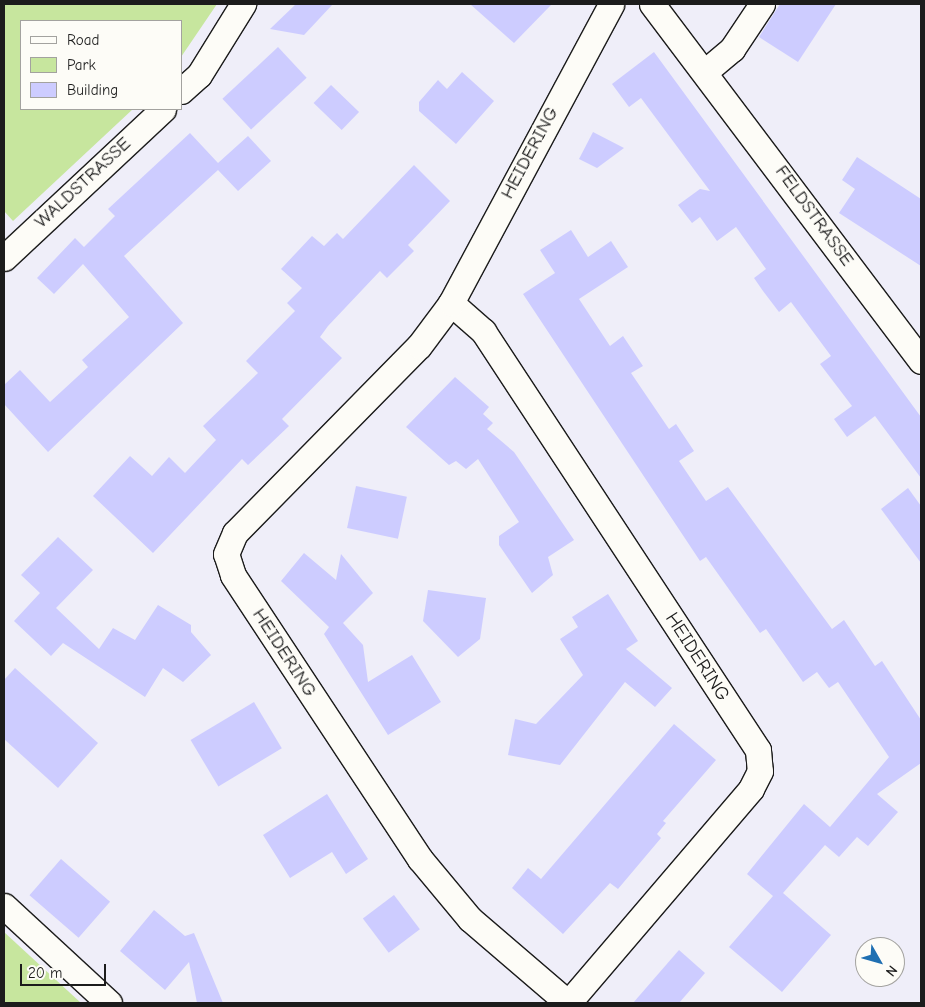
<!DOCTYPE html>
<html>
<head>
<meta charset="utf-8">
<style>
	body { margin:0 }
	#map { position:relative; width:925px; height:1007px; overflow:hidden; background:#efeef9; font-family:"Comic Neue",sans-serif }
	div>[style] { position:absolute }
	[style*='--x'] { left:calc(var(--x)*1px); top:calc(var(--y)*1px); width:calc(var(--w)*1px); rotate:calc(var(--a)*1deg) }
	.green>* { inset:0; background:#c7e69e }
	.building>* { inset:0; background:#cdccff; transform-origin:0 0 }
	.roads { filter:drop-shadow(1px 0 #1c1c1c) drop-shadow(-1px 0 #1c1c1c) drop-shadow(0 1px #1c1c1c) drop-shadow(0 -1px #1c1c1c) }
	.street>* { height:25px; margin:-12.5px; padding:0 12.5px; transform-origin:12.5px; border-radius:12.5px; background:#fdfcf7 }
	span { translate:-50% -50%; white-space:nowrap; text-align:center; line-height:1.15; -webkit-text-stroke:4.5px #fdfcf7; paint-order:stroke }
	.street-label { font-size:19px; color:#1c1c1c }
	.frame { position:absolute; inset:0; border:5px solid #1c1c1c; pointer-events:none }
	.legend { position:absolute; left:20px; top:20px; width:162px; height:90px; box-sizing:border-box; background:#fdfcf7; border:1px solid #a3a29f; margin:0; padding:6px 9px; list-style:none; font-size:15px; color:#1c1c1c }
	.legend li { display:flex; align-items:center; gap:10px; height:25px }
	.legend b { width:25px; border:1px solid #a3a29f }
	.north { position:absolute; left:855px; top:937px; width:50px; height:50px; box-sizing:border-box; background:#fdfcf7; border:1px solid #a3a29f; border-radius:50%; rotate:128deg; font-size:14px; font-weight:700; line-height:20px; text-align:center; color:#1c1c1c }
	.north::after { content:''; display:block; margin:auto; width:18px; height:22px; background:#1f6fb2; clip-path:polygon(50% 0,100% 100%,50% 72%,0 100%) }
	.scale { position:absolute; left:20px; top:964px; width:86px; height:22px; box-sizing:border-box; border:2px solid #1c1c1c; border-top:0; padding-left:6px; font-size:15px; line-height:18px; white-space:nowrap; color:#1c1c1c; -webkit-text-stroke:4px #fdfcf7; paint-order:stroke }
</style>
</head>
<body>
<div id="map">
	<div class="green">
		<div style="clip-path:polygon(4px 4px,217px 4px,181px 57px,181px 21px,21px 21px,21px 109px,133px 109px,13px 221px,4px 211px)"></div>
		<div style="clip-path:polygon(4px 932px,81px 1003px,4px 1003px)"></div>
	</div>
	<div class="building">
		<div style="clip-path:polygon(296px 4px,333px 4px,304px 35px,270px 29px)"></div>
		<div style="clip-path:polygon(470px 4px,552px 4px,514px 43px)"></div>
		<div style="clip-path:polygon(780px 4px,836px 4px,798px 62px,759px 37px)"></div>
		<div style="left:278px;top:47px;width:42px;height:76px;rotate:47deg"></div>
		<div style="clip-path:polygon(654px 52px,921px 417px,921px 478px,875px 416px,847px 437px,834px 419px,852px 406px,820px 364px,831px 356px,791px 302px,779px 312px,763px 291px,754px 278px,766px 269px,736px 227px,717px 241px,700px 217px,692px 223px,678px 205px,700px 189px,710px 191px,641px 98px,629px 107px,612px 84px)"></div>
		<div style="clip-path:polygon(462px 72px,494px 101px,456px 144px,419px 111px,419px 102px,438px 80px,447px 89px)"></div>
		<div style="left:331px;top:85px;width:39px;height:25px;rotate:44deg"></div>
		<div style="clip-path:polygon(593px 132px,624px 148px,597px 168px,579px 159px)"></div>
		<div style="clip-path:polygon(190px 133px,218px 163px,248px 136px,271px 161px,238px 191px,218px 170px,124px 256px,183px 323px,48px 452px,4px 404px,4px 385px,20px 370px,50px 402px,88px 367px,82px 360px,129px 317px,83px 264px,54px 294px,37px 278px,75px 238px,84px 247px,115px 216px,108px 209px)"></div>
		<div style="clip-path:polygon(857px 157px,921px 199px,921px 266px,839px 213px,855px 189px,842px 180px)"></div>
		<div style="clip-path:polygon(414px 165px,450px 201px,408px 245px,414px 251px,387px 278px,380px 271px,328px 326px,320px 337px,342px 358px,282px 419px,289px 426px,248px 465px,242px 459px,153px 553px,93px 496px,130px 456px,152px 476px,169px 457px,185px 473px,216px 440px,203px 426px,258px 373px,246px 361px,295px 311px,287px 303px,302px 288px,281px 269px,312px 236px,324px 246px,337px 233px,343px 239px)"></div>
		<div style="clip-path:polygon(571px 230px,588px 257px,611px 241px,628px 267px,579px 299px,610px 346px,623px 336px,643px 366px,631px 373px,669px 429px,676px 424px,694px 451px,679px 461px,706px 501px,728px 487px,832px 629px,844px 620px,875px 666px,882px 661px,921px 720px,921px 763px,877px 794px,898px 812px,868px 846px,857px 837px,839px 857px,825px 845px,783px 893px,831px 935px,782px 992px,729px 947px,773px 896px,747px 874px,804px 804px,830px 827px,889px 757px,838px 682px,829px 688px,817px 672px,803px 682px,766px 629px,760px 633px,706px 557px,700px 561px,523px 294px,555px 273px,540px 250px)"></div>
		<div style="clip-path:polygon(455px 377px,489px 407px,483px 414px,493px 423px,487px 429px,514px 452px,574px 540px,548px 557px,553px 575px,532px 593px,499px 545px,499px 536px,519px 522px,478px 459px,466px 469px,456px 461px,449px 465px,406px 427px)"></div>
		<div style="left:356px;top:486px;width:52px;height:43px;rotate:12deg"></div>
		<div style="clip-path:polygon(908px 488px,921px 506px,921px 563px,881px 509px)"></div>
		<div style="clip-path:polygon(58px 537px,93px 570px,56px 608px,99px 649px,113px 628px,135px 640px,158px 605px,191px 625px,191px 632px,211px 655px,183px 682px,163px 668px,145px 697px,63px 643px,51px 656px,14px 621px,40px 593px,21px 575px)"></div>
		<div style="clip-path:polygon(304px 553px,336px 580px,341px 554px,373px 593px,343px 623px,363px 645px,368px 682px,412px 655px,441px 702px,388px 735px,324px 634px,329px 627px,281px 581px)"></div>
		<div style="clip-path:polygon(428px 590px,486px 598px,480px 639px,458px 657px,423px 621px)"></div>
		<div style="clip-path:polygon(608px 594px,638px 641px,626px 649px,672px 688px,655px 707px,625px 682px,560px 765px,508px 755px,515px 719px,536px 724px,583px 675px,560px 639px,578px 627px,572px 617px)"></div>
		<div style="clip-path:polygon(15px 668px,98px 743px,58px 788px,4px 739px,4px 680px)"></div>
		<div style="left:254px;top:702px;width:54px;height:74px;rotate:59deg"></div>
		<div style="clip-path:polygon(674px 724px,716px 760px,663px 821px,666px 823px,657px 834px,661px 838px,618px 889px,610px 883px,563px 934px,512px 888px,528px 868px,541px 879px)"></div>
		<div style="clip-path:polygon(327px 794px,368px 859px,346px 874px,332px 852px,290px 878px,263px 835px)"></div>
		<div style="left:61px;top:859px;width:65px;height:48px;rotate:41deg"></div>
		<div style="left:394px;top:895px;width:43px;height:39px;rotate:53deg"></div>
		<div style="clip-path:polygon(154px 910px,185px 936px,194px 933px,223px 1003px,197px 1003px,189px 962px,165px 990px,120px 951px)"></div>
		<div style="clip-path:polygon(679px 950px,705px 973px,679px 1003px,633px 1003px)"></div>
	</div>
	<div class="roads">
		<div class="street">
			<div style="--x:652;--y:4;--w:447;--a:53"></div>
			<div style="--x:707;--y:70;--w:33;--a:-40"></div>
			<div style="--x:732;--y:49;--w:54;--a:-56.3"></div>
			<div style="--x:181;--y:91;--w:24;--a:-42"></div>
			<div style="--x:199;--y:75;--w:84;--a:-58.2"></div>
			<div style="--x:4;--y:258;--w:218;--a:-43.1"></div>
			<div style="--x:451;--y:303;--w:43;--a:41.2"></div>
			<div style="--x:483;--y:331;--w:501;--a:56.72"></div>
			<div style="--x:758;--y:750;--w:21;--a:85"></div>
			<div style="--x:760;--y:771;--w:20;--a:117"></div>
			<div style="--x:751;--y:789;--w:282;--a:130.5"></div>
			<div style="--x:4;--y:906;--w:143;--a:42.7"></div>
			<div style="--x:568;--y:1003;--w:129;--a:-139.4"></div>
			<div style="--x:470;--y:919;--w:78;--a:-129.8"></div>
			<div style="--x:420;--y:859;--w:340;--a:-123.4"></div>
			<div style="--x:233;--y:575;--w:22;--a:-108"></div>
			<div style="--x:226;--y:554;--w:23;--a:-67"></div>
			<div style="--x:235;--y:533;--w:262;--a:-45.5"></div>
			<div style="--x:419;--y:346;--w:54;--a:-53.3"></div>
			<div style="--x:451;--y:303;--w:339;--a:-61.8"></div>
		</div>
	</div>
	<div class="street-label">
		<span style="left:530px;top:153px;rotate:-62deg">HEIDERING</span>
		<span style="left:83px;top:183px;rotate:-43deg">WALDSTRASSE</span>
		<span style="left:814px;top:216px;rotate:54deg">FELDSTRASSE</span>
		<span style="left:284px;top:653px;rotate:57deg">HEIDERING</span>
		<span style="left:697px;top:657px;rotate:57deg">HEIDERING</span>
	</div>
	<div class="frame"></div>
	<ul class="legend">
	<li><b style="height:6px;background:#fdfcf7"></b>Road</li>
	<li><b style="height:14px;background:#c7e69e"></b>Park</li>
	<li><b style="height:14px;background:#cdccff"></b>Building</li>
	</ul>
	<div class="north">N</div>
	<div class="scale">20 m</div>
</div>
</body>
</html>
